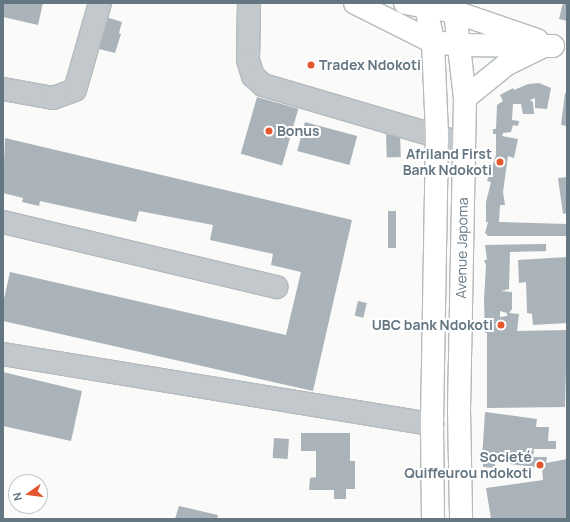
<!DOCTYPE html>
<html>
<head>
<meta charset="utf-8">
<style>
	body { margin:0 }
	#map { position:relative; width:570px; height:522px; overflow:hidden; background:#fafaf8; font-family:Manrope,sans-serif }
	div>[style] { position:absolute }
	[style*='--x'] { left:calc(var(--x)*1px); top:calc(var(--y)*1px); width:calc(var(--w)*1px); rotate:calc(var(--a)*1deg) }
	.building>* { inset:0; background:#aab3b9; transform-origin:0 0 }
	.roads { filter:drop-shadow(1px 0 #b5babe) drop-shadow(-1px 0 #b5babe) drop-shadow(0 1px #b5babe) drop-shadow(0 -1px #b5babe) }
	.minor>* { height:22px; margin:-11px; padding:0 11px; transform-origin:11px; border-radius:11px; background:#c3c8cc }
	.major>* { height:22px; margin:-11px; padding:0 11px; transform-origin:11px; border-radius:11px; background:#fff }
	.dots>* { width:11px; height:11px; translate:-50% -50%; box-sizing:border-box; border:2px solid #fff; border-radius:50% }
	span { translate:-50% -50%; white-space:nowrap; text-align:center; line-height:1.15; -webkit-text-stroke:4px #fff; paint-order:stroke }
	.poi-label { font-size:14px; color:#657683; font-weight:700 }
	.left { translate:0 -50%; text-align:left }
	.right { translate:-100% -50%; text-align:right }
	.street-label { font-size:14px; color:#657683 }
	.frame { position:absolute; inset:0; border:4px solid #657683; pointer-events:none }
	.north { position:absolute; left:8px; top:474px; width:40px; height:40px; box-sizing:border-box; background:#fff; border:1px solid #c1c8cd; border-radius:50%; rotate:256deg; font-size:11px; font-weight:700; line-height:16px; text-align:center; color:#657683 }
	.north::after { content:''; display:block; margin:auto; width:14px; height:18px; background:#e4572e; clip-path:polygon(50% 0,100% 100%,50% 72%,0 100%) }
</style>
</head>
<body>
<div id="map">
	<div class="building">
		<div style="clip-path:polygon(3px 3px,43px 3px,38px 25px,3px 17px)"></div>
		<div style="clip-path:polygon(563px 3px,567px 3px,567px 21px,559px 19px)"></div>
		<div style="clip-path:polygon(106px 17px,122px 22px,119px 33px,121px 34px,115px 53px,99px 49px)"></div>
		<div style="clip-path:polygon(539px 83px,551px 88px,547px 109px,535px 108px,535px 98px,530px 100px,533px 102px,534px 114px,523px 114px,521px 104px,513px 104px,512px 120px,519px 121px,518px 126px,513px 125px,511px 132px,503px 133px,502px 136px,518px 139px,514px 158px,508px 156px,503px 192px,505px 205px,500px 205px,499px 222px,567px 224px,567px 236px,488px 236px,485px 233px,488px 222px,486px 222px,486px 202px,491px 182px,487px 181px,496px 155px,496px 134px,493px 134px,493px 129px,496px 129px,497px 105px,503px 101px,500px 95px,513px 88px,514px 90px,528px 84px)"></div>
		<div style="clip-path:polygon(565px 93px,567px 93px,567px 126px,561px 125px)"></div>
		<div style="left:257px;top:97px;width:43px;height:59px;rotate:16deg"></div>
		<div style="left:305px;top:122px;width:54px;height:30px;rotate:15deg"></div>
		<div style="left:400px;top:134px;width:23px;height:14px;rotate:88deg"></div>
		<div style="clip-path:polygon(5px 138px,352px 220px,313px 391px,3px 321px,3px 303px,10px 272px,286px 335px,301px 272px,271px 265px,273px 254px,210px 240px,213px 225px,139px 211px,136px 222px,40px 201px,39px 206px,22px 202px,23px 198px,3px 193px)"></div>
		<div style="clip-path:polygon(567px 177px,567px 213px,563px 214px,558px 178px)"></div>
		<div style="left:388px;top:211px;width:8px;height:37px"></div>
		<div style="clip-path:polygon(evenodd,546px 244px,546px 251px,510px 252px,509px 289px,501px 291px,512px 292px,512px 309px,509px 313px,519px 314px,517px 331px,567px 330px,565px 407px,487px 408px,487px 333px,485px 333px,484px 300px,486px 265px,484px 260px,487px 260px,485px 245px,546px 244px,500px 311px,507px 313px,507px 316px,500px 317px,500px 311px)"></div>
		<div style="clip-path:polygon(567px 257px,567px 323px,533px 325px,532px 314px,527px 313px,526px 282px,519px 283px,518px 260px)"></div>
		<div style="left:358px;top:301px;width:9px;height:15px;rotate:13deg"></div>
		<div style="clip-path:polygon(3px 372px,82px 391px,71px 441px,3px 426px)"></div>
		<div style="clip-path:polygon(485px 412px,537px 419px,536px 427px,549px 427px,548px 441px,556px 441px,556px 449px,534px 449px,533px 457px,547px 457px,546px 463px,567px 459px,567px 519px,491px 519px,486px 488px,543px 480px,542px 468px,495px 462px,495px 468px,483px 467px,483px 460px,486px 459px,482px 458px)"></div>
		<div style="clip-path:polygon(301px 433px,350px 433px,350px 461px,355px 461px,355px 489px,346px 489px,346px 499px,334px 499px,334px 490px,309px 490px,310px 478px,316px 477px,316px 451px,301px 451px)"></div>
		<div style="left:274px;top:438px;width:15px;height:20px;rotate:4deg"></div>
		<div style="clip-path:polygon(179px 506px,218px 515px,217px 519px,175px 519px)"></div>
	</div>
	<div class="roads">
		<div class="minor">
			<div style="--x:249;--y:3;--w:57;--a:91"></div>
			<div style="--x:248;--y:60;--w:17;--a:73"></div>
			<div style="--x:253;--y:76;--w:13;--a:42"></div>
			<div style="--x:263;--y:85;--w:209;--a:16.4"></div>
			<div style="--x:3;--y:89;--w:51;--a:10.2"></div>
			<div style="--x:53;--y:98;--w:23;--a:-20"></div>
			<div style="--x:75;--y:90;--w:91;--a:-74"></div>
			<div style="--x:3;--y:222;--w:281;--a:13.4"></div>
			<div style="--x:3;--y:354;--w:435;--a:9.3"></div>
		</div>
		<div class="major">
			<div style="--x:355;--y:3;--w:87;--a:26.6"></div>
			<div style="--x:433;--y:42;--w:27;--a:6"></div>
			<div style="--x:460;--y:45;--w:93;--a:0.6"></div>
			<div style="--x:405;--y:3;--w:51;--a:10.2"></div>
			<div style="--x:455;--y:12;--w:87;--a:18.9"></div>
			<div style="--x:425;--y:3;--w:40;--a:78"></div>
			<div style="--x:433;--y:42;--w:93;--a:87.5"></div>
			<div style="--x:437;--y:135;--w:289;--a:91"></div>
			<div style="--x:432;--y:424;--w:95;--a:89.4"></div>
			<div style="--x:450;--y:3;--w:10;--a:61"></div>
			<div style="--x:455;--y:12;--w:87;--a:83.4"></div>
			<div style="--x:465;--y:98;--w:312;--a:91.1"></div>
			<div style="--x:459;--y:410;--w:109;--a:88.9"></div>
			<div style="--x:465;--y:98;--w:54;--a:-39"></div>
			<div style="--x:507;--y:64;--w:37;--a:-26"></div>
		</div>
	</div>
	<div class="dots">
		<div style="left:311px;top:65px;background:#e4572e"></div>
		<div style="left:269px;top:131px;background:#e4572e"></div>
		<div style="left:500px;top:162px;background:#e4572e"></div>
		<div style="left:501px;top:325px;background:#e4572e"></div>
		<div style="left:540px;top:465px;background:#e4572e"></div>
	</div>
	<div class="poi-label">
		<span class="left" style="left:319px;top:65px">Tradex Ndokoti</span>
		<span class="left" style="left:277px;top:131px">Bonus</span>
		<span class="right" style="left:492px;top:162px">Afriland First<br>Bank Ndokoti</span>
		<span class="right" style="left:493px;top:325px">UBC bank Ndokoti</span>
		<span class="right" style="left:532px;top:465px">Societé<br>Quiffeurou ndokoti</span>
	</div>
	<div class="street-label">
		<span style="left:462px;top:248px;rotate:-89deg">Avenue Japoma</span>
	</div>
	<div class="frame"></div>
	<div class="north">N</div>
</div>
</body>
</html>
